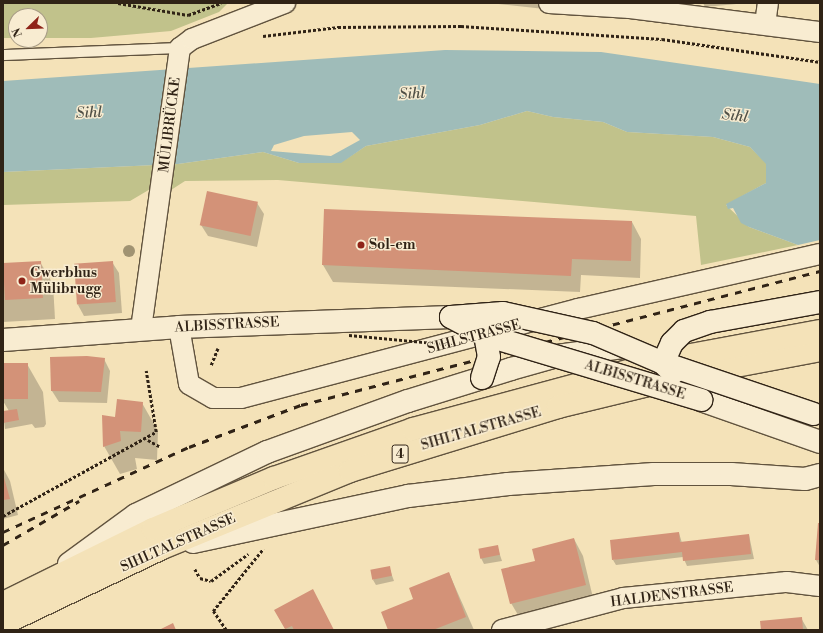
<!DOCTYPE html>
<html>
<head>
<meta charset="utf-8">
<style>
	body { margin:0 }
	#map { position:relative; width:823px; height:633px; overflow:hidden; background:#f4e2b8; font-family:"Libre Bodoni",serif }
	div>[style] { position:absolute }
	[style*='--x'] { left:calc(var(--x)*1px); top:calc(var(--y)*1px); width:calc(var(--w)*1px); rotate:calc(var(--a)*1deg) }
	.green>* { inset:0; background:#c1c28b }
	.water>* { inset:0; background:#9fbcb9 }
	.shadow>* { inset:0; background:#0003 }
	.building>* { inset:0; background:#d39278; transform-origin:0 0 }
	.path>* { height:2.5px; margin-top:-1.25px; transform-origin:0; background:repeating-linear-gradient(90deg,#302316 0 3px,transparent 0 5px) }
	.roads { filter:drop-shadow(1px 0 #61533e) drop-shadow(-1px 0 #61533e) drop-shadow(0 1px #61533e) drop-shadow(0 -1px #61533e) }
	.lane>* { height:10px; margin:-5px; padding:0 5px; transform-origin:5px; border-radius:5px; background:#f8ecd1 }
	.street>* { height:20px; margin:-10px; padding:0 10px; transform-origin:10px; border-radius:10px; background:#f8ecd1 }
	.secondary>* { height:22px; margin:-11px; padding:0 11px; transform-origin:11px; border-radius:11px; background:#f8ecd1 }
	.primary>* { height:22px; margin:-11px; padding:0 11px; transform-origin:11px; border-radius:11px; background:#f4e2b8 }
	.rail>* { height:3px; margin-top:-1.5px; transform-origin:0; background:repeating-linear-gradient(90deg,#302316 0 7px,transparent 0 14px) }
	.path-bridge>* { height:2.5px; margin-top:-1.25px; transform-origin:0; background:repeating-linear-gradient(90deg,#302316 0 3px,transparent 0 5px) }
	.bridges { filter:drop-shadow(1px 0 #302316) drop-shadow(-1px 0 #302316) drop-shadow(0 1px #302316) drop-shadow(0 -1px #302316) }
	.secondary-bridge>* { height:22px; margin:-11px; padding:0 11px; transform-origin:11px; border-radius:11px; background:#f8ecd1 }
	.trees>* { width:12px; height:12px; margin:-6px; border-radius:50%; background:#a09372 }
	.dots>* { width:11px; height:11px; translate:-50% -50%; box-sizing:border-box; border:2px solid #f8ecd1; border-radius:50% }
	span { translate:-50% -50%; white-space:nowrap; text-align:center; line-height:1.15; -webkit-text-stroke:3px #f8ecd1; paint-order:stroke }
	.shield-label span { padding:1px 3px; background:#f8ecd1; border:1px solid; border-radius:3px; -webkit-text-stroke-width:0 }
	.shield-label { font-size:13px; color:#302316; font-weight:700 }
	.street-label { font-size:14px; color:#302316 }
	.poi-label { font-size:14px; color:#302316; font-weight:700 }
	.left { translate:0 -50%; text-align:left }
	.water-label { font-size:15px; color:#515147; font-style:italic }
	.frame { position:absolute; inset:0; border:4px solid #302316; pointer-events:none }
	.north { position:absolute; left:8px; top:8px; width:40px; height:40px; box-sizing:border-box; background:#f8ecd1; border:1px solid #a89c86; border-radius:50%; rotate:247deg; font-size:11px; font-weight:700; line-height:16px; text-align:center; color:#302316 }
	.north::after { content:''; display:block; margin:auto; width:14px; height:18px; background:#8f2418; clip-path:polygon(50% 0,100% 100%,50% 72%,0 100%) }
</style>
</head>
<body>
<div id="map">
	<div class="green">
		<div style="clip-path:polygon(3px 3px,228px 3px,219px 12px,171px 31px,91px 38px,40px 38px,40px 16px,16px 16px,16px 38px,3px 38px)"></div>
		<div style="clip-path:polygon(527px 111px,553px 117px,603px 122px,627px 132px,713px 137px,750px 147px,767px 164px,766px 183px,726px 205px,749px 227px,798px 245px,701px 265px,696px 216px,278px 180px,185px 181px,171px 190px,152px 188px,130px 201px,3px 205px,3px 172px,178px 164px,263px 152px,299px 163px,340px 163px,366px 146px,480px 125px)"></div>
	</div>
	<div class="water">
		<div style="clip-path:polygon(evenodd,445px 50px,601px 52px,820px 84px,820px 240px,798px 245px,749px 227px,741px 223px,733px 208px,728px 209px,726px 204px,766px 183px,766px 164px,750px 147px,713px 137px,627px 132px,603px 122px,553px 117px,527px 111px,480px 125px,366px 146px,341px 163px,299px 163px,263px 152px,178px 164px,3px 172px,3px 81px,445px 50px,352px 132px,360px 140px,331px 156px,271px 151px,274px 145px,304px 136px,352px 132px)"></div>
	</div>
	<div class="shadow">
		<div style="clip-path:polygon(489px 3px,573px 3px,572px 12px)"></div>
		<div style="clip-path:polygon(703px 3px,747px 3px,705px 7px)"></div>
		<div style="clip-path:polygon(257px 203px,264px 214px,257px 247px,208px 236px,201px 225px)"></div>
		<div style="clip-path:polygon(325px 210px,632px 222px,641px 239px,640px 278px,581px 275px,580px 292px,333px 282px,323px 265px)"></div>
		<div style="clip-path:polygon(40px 262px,53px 284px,55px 319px,3px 322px,3px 265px)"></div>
		<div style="clip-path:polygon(112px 262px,119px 273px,122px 313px,84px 316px,78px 305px)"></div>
		<div style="clip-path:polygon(104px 359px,110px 371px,107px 403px,59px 402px,52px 391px)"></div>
		<div style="clip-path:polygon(27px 364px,43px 392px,46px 424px,44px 427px,35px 428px,32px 424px,5px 429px,3px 412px,9px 411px,3px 401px,3px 366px)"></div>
		<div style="clip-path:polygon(142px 403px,158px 431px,157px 460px,135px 458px,137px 469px,120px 474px,104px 446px,116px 418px)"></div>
		<div style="clip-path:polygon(3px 468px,10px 481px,18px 515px,3px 519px)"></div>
		<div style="clip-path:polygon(820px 524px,820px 567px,816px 560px)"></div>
		<div style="clip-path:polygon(679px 533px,682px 543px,749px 535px,754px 559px,687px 566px,683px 557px,616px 565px,613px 560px)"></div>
		<div style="clip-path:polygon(574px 539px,583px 556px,594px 602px,521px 620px,511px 603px,537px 562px)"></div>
		<div style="clip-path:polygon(497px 546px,502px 561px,484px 564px,481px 558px)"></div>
		<div style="clip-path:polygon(389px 567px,394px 581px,376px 585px,373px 580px)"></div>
		<div style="clip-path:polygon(449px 573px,474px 630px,389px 630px,414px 600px)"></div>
		<div style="clip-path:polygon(275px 610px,334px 630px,286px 630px)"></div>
		<div style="clip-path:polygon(801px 618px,808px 630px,762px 630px)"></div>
	</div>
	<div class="building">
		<div style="left:207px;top:191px;width:52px;height:35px;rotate:12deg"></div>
		<div style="clip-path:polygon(324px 209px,632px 221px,631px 261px,572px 259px,571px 276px,322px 265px)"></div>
		<div style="left:41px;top:261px;width:37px;height:38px;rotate:87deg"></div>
		<div style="left:113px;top:261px;width:41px;height:39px;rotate:86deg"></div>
		<div style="clip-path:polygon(87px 356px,105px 358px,101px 392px,51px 391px,50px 357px)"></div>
		<div style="left:28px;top:363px;width:36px;height:25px;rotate:90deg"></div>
		<div style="clip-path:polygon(117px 399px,143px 402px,141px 432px,120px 431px,121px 441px,103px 447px,102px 415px,115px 417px)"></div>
		<div style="clip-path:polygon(17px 409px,19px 420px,3px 423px,3px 411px)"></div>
		<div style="clip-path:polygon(3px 474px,10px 499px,3px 500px)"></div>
		<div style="clip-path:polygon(818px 523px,820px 523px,820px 560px,815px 560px)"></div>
		<div style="clip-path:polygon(679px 532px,680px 542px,749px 534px,751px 554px,683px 561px,682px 552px,612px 560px,610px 540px)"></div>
		<div style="clip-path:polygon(574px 538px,586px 585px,510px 604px,501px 569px,535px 561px,532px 549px)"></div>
		<div style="left:498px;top:545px;width:10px;height:20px;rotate:79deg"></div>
		<div style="left:390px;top:566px;width:10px;height:20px;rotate:79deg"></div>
		<div style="clip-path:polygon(449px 572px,466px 617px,433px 630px,388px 630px,381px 612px,413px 599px,409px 588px)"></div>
		<div style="clip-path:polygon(313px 589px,334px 630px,294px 630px,292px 626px,285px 629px,274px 610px)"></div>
		<div style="clip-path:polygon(802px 617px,803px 630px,761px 630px,760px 621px)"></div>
		<div style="clip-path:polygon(173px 623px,176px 630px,159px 630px)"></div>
	</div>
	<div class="path">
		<div style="--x:118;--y:3;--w:71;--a:9.7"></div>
		<div style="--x:188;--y:15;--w:35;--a:-20"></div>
		<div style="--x:263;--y:36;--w:76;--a:-6.8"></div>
		<div style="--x:338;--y:27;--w:123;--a:-0.5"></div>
		<div style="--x:461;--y:26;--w:201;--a:3.7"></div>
		<div style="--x:662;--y:39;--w:160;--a:8.3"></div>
		<div style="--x:211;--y:365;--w:18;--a:-68"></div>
		<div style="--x:148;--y:440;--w:13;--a:29"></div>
		<div style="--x:3;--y:516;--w:175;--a:-28.8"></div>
		<div style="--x:156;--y:432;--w:62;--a:-99.3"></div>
		<div style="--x:195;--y:569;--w:10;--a:61"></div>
		<div style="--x:200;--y:578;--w:11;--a:15"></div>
		<div style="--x:211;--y:581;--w:46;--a:-36.1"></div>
		<div style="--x:226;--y:630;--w:23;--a:-124"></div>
		<div style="--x:213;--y:611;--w:80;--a:-51.1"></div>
	</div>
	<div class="roads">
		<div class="lane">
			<div style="--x:3;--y:55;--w:177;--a:-2.3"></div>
		</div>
		<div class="street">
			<div style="--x:549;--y:3;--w:81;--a:3.5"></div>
			<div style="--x:630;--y:8;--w:192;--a:7.2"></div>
			<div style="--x:765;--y:24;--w:21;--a:-82"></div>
			<div style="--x:179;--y:327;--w:58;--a:80"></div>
			<div style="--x:189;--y:384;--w:28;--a:30"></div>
			<div style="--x:213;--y:398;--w:28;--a:0"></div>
			<div style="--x:241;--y:398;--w:349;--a:-14.8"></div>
			<div style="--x:578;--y:309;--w:248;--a:-12.8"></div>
			<div style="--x:141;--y:329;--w:284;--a:-82.1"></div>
			<div style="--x:180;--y:48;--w:15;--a:-37"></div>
			<div style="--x:192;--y:39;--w:100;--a:-21.2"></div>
			<div style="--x:502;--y:630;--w:125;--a:-14.8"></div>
			<div style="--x:623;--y:598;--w:165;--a:-5.6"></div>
			<div style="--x:787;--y:582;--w:33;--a:7"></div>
		</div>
		<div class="secondary">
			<div style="--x:3;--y:340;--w:176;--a:-4.2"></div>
			<div style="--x:179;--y:327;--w:272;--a:-2.1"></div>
			<div style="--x:701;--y:400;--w:126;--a:19.4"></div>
			<div style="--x:193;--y:542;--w:220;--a:-12.1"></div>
			<div style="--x:408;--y:496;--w:101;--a:-6.8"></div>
			<div style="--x:508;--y:484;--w:146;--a:-3.9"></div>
			<div style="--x:654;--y:474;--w:77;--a:0"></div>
			<div style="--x:731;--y:474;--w:74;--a:3.9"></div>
			<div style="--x:805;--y:479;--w:16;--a:-15"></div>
			<div style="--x:69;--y:564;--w:83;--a:-36.2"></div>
			<div style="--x:136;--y:515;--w:145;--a:-25.7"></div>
			<div style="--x:267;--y:452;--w:150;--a:-19.9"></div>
			<div style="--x:408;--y:401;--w:108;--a:-17.3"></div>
			<div style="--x:511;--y:369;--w:48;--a:-15.8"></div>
			<div style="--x:557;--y:356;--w:68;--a:-7.7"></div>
		</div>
		<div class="primary">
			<div style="--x:688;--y:375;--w:134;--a:-10.7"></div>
			<div style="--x:3;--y:603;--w:167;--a:-26.3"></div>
			<div style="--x:153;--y:529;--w:131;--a:-22.9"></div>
			<div style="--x:274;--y:478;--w:147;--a:-19.4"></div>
			<div style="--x:413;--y:429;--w:277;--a:-15.1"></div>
			<div style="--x:680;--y:357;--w:142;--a:-10.5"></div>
			<div style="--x:3;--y:624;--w:174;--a:-25.5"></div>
			<div style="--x:160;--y:549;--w:205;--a:-22.3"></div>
			<div style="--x:350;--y:471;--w:218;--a:-17.1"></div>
			<div style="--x:558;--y:407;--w:102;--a:-13.6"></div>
		</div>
	</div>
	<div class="rail">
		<div style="--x:3;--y:532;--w:205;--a:-24.6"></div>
		<div style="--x:189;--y:447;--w:120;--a:-20.6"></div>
		<div style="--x:301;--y:405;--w:536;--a:-14.48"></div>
		<div style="--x:3;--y:545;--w:88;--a:-30.1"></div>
	</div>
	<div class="path-bridge">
		<div style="--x:349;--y:335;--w:105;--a:5.4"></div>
	</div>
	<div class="bridges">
		<div class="secondary-bridge">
			<div style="--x:451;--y:317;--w:52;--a:-4.4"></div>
			<div style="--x:503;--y:313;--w:92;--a:12.5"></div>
			<div style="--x:593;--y:333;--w:76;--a:23.2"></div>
			<div style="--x:663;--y:363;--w:159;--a:18.7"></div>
			<div style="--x:451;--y:317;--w:38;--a:28"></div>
			<div style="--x:485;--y:335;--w:226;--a:16.7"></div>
			<div style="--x:673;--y:373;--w:14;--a:-135"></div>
			<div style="--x:663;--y:363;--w:22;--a:-66"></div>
			<div style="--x:672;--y:343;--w:17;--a:-45"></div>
			<div style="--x:684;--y:331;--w:28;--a:-19"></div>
			<div style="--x:710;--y:322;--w:112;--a:-10.3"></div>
			<div style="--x:482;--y:378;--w:22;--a:-72"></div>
			<div style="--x:489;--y:357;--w:22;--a:-100"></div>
		</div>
	</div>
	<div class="trees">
		<div style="left:129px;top:251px"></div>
	</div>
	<div class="dots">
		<div style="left:361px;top:245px;background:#8f2418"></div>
		<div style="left:22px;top:281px;background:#8f2418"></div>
	</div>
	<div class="shield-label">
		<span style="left:400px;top:454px">4</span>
	</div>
	<div class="street-label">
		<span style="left:170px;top:125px;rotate:-83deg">MÜLIBRÜCKE</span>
		<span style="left:227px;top:325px;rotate:-3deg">ALBISSTRASSE</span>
		<span style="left:474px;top:337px;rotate:-15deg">SIHLSTRASSE</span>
		<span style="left:635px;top:380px;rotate:17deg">ALBISSTRASSE</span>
		<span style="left:481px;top:429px;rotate:-16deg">SIHLTALSTRASSE</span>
		<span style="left:178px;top:543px;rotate:-24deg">SIHLTALSTRASSE</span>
		<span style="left:672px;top:595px;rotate:-7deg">HALDENSTRASSE</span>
	</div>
	<div class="poi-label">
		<span class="left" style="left:369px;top:245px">Sol-em</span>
		<span class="left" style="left:30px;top:281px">Gwerbhus<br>Mülibrugg</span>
	</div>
	<div class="water-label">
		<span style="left:412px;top:94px;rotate:-3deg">Sihl</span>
		<span style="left:89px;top:113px;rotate:-3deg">Sihl</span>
		<span style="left:735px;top:116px;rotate:7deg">Sihl</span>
	</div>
	<div class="frame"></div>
	<div class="north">N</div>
</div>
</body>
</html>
